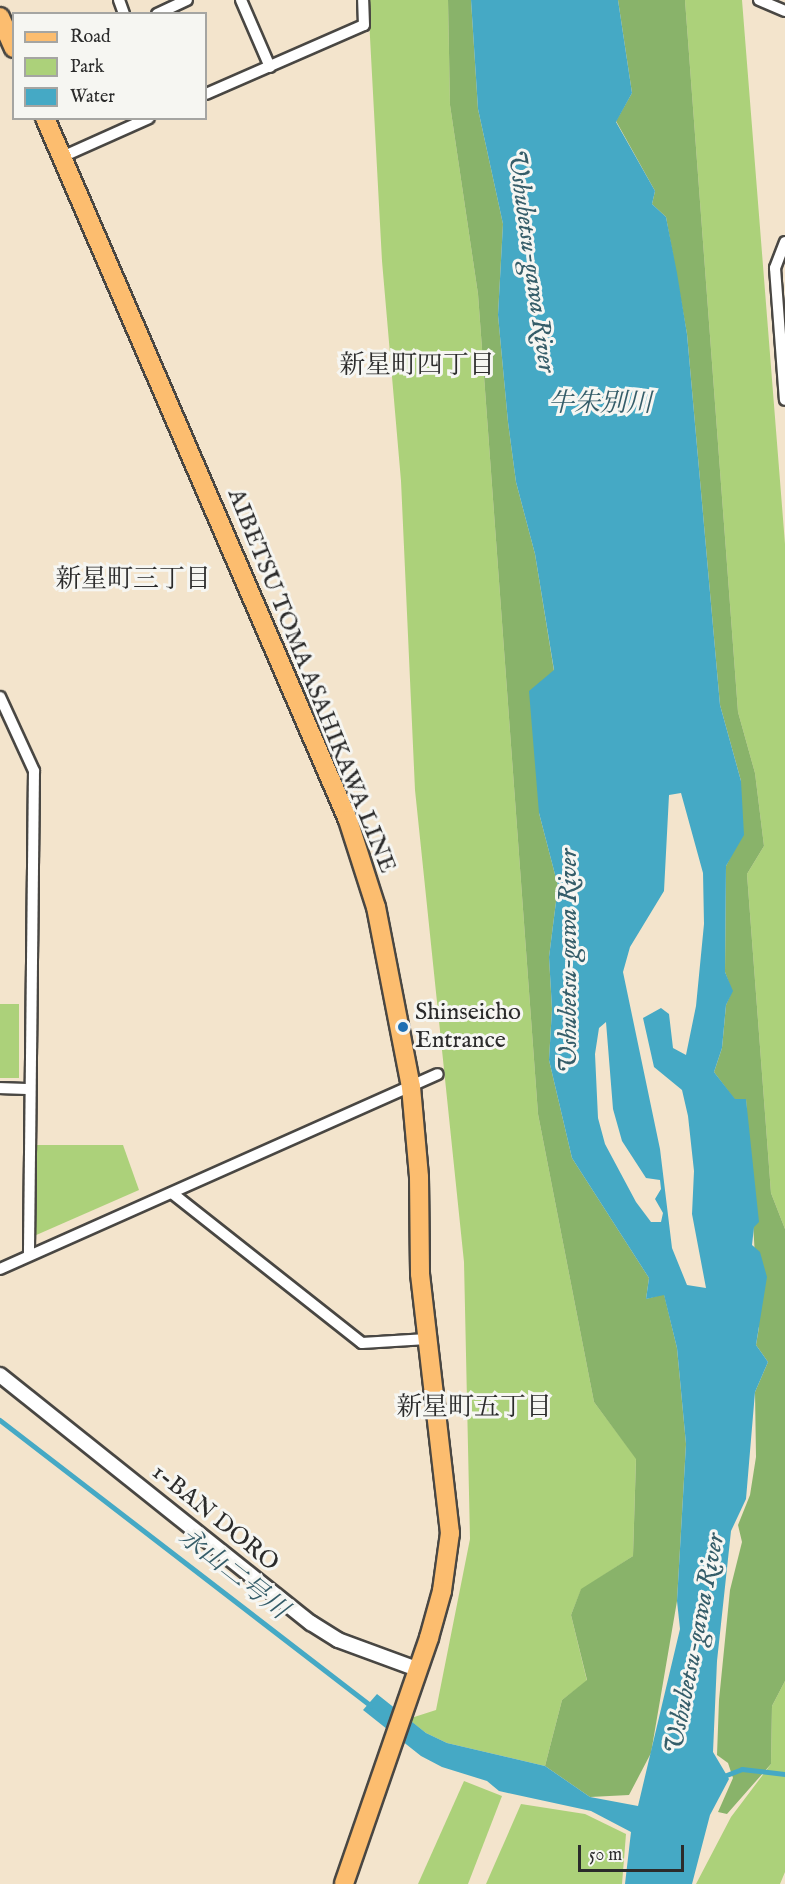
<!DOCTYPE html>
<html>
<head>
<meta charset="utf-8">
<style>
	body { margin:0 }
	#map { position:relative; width:785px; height:1884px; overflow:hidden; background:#f3e4cc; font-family:"IM FELL English","Noto Serif JP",serif }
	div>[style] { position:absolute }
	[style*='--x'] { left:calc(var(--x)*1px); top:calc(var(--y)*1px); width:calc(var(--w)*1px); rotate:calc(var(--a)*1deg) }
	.green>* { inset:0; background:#acd17a; transform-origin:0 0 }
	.forest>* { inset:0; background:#89b36a }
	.water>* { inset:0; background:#45a9c5 }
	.stream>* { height:4.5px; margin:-2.25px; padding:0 2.25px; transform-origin:2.25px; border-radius:2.25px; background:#45a9c5 }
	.roads { filter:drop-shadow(2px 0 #494743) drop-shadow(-2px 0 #494743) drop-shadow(0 2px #494743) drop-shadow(0 -2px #494743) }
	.minor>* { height:10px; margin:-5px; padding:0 5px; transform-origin:5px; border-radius:5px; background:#fff }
	.tertiary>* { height:14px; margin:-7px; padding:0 7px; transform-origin:7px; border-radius:7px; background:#fff }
	.primary>* { height:18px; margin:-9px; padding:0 9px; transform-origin:9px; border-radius:9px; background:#fcbd6f }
	.dots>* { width:16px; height:16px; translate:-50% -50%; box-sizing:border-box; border:3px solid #f6f6f2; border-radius:50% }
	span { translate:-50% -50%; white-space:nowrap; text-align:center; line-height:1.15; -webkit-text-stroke:6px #f6f6f2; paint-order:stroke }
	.street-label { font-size:24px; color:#2b2b2b }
	.poi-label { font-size:24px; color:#2b2b2b }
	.left { translate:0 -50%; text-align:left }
	.water-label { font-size:26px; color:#355d69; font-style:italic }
	.neighbourhood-label { font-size:26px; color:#2b2b2b }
	.legend { position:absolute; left:12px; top:12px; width:195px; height:108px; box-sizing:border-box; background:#f6f6f2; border:2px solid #a5a5a2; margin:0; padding:8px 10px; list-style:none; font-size:18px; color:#2b2b2b }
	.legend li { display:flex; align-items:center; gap:12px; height:30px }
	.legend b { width:30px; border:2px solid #a5a5a2 }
	.scale { position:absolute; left:578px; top:1845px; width:106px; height:27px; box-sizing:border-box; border:3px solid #2b2b2b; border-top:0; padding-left:8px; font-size:18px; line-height:21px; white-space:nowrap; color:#2b2b2b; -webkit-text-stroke:4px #f6f6f2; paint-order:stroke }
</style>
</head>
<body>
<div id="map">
	<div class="green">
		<div style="clip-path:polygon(368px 0,448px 0,450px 105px,478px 294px,538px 1114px,594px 1402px,636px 1458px,633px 1556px,581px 1590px,571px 1615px,587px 1681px,562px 1700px,545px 1766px,447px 1743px,426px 1733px,408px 1719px,436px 1710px,470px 1539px,464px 1262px,415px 790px,401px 481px,382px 261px)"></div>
		<div style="clip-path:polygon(685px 0,742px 0,785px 544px,785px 1229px,771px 1193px,747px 874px,764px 846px,755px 773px,738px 712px)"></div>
		<div style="left:0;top:1004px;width:19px;height:74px"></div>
		<div style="clip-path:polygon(36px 1145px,123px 1145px,139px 1190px,34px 1236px)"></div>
		<div style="clip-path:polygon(785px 1681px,785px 1872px,780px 1884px,696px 1884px,731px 1817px,771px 1764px,772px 1706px)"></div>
		<div style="clip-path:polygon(464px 1781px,502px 1796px,468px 1884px,418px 1884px)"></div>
		<div style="clip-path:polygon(521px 1804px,585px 1814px,626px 1834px,622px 1884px,486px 1884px)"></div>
	</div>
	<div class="forest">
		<div style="clip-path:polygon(448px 0,471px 0,478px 109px,503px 224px,498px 315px,508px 422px,516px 482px,535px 554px,554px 671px,539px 813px,558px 886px,549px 957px,552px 1009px,549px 1060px,572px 1158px,649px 1278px,646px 1299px,664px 1294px,677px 1348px,686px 1444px,677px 1601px,651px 1753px,629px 1795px,590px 1797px,545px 1766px,562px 1700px,587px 1680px,571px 1615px,581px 1589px,633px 1556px,636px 1459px,594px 1402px,538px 1114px,478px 294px,450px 105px)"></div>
		<div style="clip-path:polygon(618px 0,685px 0,738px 712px,755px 773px,764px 846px,747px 874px,771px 1193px,785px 1229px,785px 1681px,772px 1706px,771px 1764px,727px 1814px,718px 1812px,733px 1778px,728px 1763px,717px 1755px,719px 1700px,730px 1590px,742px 1542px,738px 1525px,750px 1495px,756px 1457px,755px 1392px,768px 1362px,756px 1345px,759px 1327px,746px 1099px,735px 1100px,714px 1072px,722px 1048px,726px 1005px,732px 991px,725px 972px,726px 866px,733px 852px,741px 781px,720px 705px,687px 334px,666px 217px,652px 204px,655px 191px,616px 121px,632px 93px)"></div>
	</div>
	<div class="water">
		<div style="clip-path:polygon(evenodd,471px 0,618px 0,632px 93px,616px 122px,655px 191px,652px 204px,666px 217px,677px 273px,687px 334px,720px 705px,741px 781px,744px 835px,726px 866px,725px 972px,733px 991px,726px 1005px,722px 1048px,714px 1072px,735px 1099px,746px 1099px,759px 1222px,754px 1227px,752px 1245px,760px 1252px,767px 1277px,756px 1345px,768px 1362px,755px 1392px,746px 1499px,731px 1531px,717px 1661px,713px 1752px,729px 1779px,710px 1815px,692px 1884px,625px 1884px,631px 1832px,591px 1811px,499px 1791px,487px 1781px,442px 1767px,421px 1756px,363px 1710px,377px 1694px,426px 1733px,447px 1743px,545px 1766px,590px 1797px,638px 1806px,680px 1629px,677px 1601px,686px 1444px,677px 1348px,664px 1295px,646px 1299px,649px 1278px,572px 1158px,549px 1060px,552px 1009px,549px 957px,558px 886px,539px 813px,529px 691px,554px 670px,535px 554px,516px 482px,508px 422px,498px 315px,503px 224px,478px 109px,471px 0,681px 793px,703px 873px,704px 924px,696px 1006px,686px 1055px,673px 1048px,669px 1014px,661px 1008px,643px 1018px,654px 1067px,682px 1090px,688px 1116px,694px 1171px,692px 1214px,706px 1288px,687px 1285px,672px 1248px,660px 1149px,623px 972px,630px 947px,664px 891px,669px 795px,681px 793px,471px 0,606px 1022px,613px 1109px,622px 1141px,646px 1178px,660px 1180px,661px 1189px,655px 1199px,663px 1213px,661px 1222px,651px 1222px,636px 1202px,605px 1144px,598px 1118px,595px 1054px,599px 1028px,606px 1022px)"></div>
	</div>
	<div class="stream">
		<div style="--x:0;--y:1420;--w:468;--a:37.6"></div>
		<div style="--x:724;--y:1776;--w:19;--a:-21"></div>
		<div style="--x:742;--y:1769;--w:43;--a:6.6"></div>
	</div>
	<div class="roads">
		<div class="minor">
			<div style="--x:119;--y:0;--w:15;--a:70"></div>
			<div style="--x:241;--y:0;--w:73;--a:66.6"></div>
			<div style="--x:759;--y:0;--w:28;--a:23"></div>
			<div style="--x:157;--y:14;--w:33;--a:-25"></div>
			<div style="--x:206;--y:94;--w:172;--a:-23.6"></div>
			<div style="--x:364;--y:25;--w:25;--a:-92"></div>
			<div style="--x:62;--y:157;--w:95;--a:-24.1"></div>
			<div style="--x:785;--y:242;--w:28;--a:111"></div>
			<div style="--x:775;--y:268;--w:132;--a:85.7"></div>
			<div style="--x:0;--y:697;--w:81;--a:65.3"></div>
			<div style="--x:34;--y:771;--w:484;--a:90.6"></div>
			<div style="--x:0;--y:1088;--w:29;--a:2"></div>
			<div style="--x:172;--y:1193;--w:242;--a:38.3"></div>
			<div style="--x:362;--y:1343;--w:65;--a:-3.5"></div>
			<div style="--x:0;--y:1269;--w:479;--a:-24"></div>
		</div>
		<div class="tertiary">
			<div style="--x:0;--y:1375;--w:398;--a:38.6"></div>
			<div style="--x:311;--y:1623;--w:32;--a:32"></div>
			<div style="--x:338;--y:1640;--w:84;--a:20.2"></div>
		</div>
		<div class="primary">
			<div style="--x:0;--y:17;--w:34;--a:66"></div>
			<div style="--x:45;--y:118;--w:765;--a:66.65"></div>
			<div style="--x:348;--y:820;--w:91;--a:72.2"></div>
			<div style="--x:376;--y:907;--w:183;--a:79"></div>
			<div style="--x:411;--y:1087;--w:90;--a:84.9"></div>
			<div style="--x:419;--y:1177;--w:97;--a:89.4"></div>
			<div style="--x:420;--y:1274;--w:261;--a:83.4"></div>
			<div style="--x:450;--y:1533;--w:59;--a:97.9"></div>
			<div style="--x:442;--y:1591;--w:49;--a:105.5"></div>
			<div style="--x:429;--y:1638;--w:260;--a:109.1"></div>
		</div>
	</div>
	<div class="dots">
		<div style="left:403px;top:1027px;background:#1f6fb2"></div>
	</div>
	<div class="street-label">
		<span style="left:311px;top:681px;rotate:68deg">AIBETSU TOMA ASAHIKAWA LINE</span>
		<span style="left:215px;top:1518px;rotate:39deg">1-BAN DORO</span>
	</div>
	<div class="poi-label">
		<span class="left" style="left:415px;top:1027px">Shinseicho<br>Entrance</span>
	</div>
	<div class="water-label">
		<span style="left:531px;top:261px;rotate:82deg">Ushubetsu-gawa River</span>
		<span style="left:600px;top:404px">牛朱別川</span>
		<span style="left:569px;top:961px;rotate:-90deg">Ushubetsu-gawa River</span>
		<span style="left:233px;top:1574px;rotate:38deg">永山二号川</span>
		<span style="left:695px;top:1644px;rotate:-79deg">Ushubetsu-gawa River</span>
	</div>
	<div class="neighbourhood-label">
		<span style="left:417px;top:366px">新星町四丁目</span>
		<span style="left:133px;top:580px">新星町三丁目</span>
		<span style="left:474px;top:1408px">新星町五丁目</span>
	</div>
	<ul class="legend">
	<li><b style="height:8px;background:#fcbd6f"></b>Road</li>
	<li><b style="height:16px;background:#acd17a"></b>Park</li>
	<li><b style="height:16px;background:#45a9c5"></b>Water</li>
	</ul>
	<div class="scale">50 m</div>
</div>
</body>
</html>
